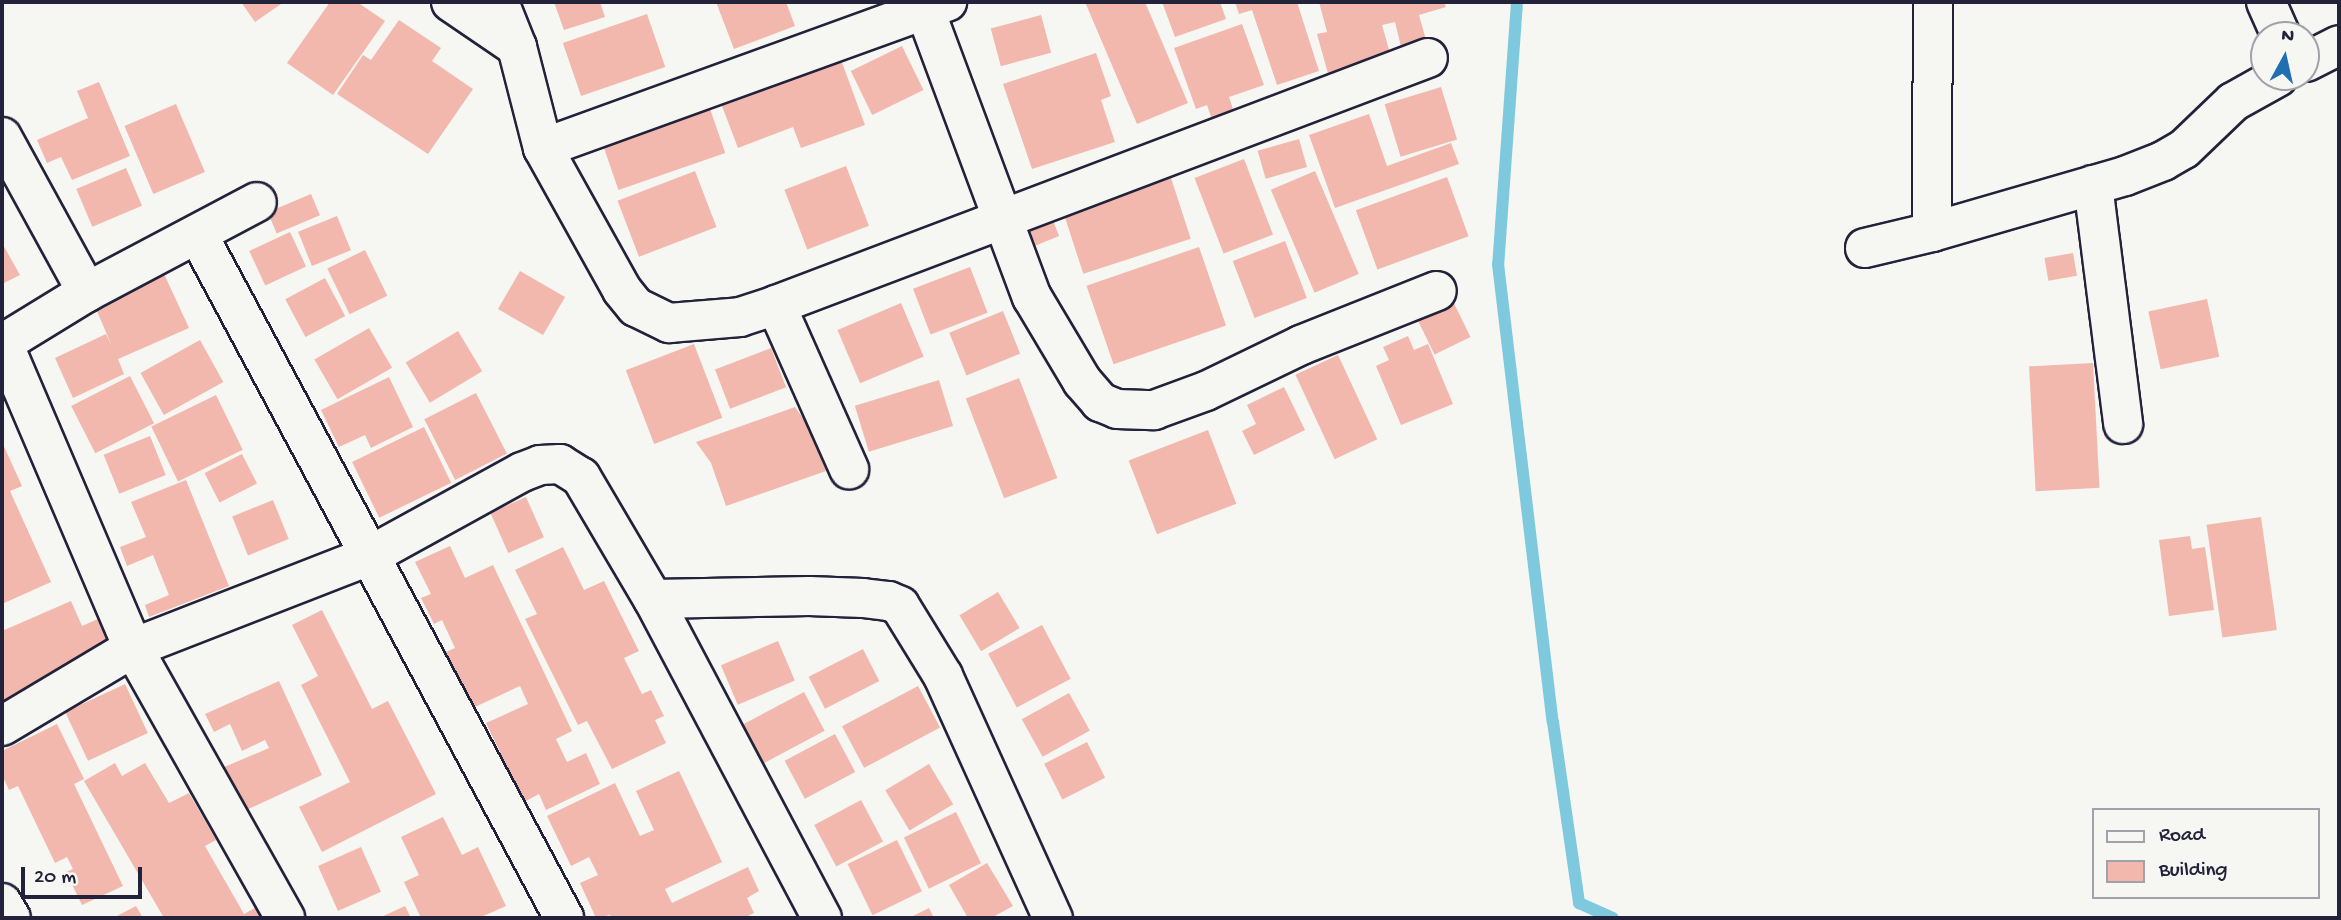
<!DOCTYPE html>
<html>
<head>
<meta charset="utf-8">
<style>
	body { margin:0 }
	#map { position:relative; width:2341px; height:920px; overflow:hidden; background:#f6f6f2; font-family:"Gochi Hand",sans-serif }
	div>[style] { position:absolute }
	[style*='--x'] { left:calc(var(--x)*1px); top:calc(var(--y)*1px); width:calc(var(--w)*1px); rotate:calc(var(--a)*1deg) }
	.stream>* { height:12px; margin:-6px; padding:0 6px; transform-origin:6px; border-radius:6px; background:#7ec9de }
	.building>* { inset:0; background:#f2b8ad; transform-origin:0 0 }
	.roads { filter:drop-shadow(2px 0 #22223b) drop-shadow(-2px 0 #22223b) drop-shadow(0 2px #22223b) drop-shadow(0 -2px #22223b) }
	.minor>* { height:38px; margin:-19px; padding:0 19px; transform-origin:19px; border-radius:19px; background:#f6f6f2 }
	span { translate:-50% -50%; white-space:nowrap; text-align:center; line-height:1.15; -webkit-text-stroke:5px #f6f6f2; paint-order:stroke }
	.frame { position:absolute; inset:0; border:4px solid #22223b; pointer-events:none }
	.legend { position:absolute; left:2092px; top:808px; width:228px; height:91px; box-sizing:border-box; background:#f6f6f2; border:2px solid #a1a1a9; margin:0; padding:9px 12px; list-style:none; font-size:21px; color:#22223b }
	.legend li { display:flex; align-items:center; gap:14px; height:35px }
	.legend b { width:35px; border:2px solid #a1a1a9 }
	.north { position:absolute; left:2250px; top:21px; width:70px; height:70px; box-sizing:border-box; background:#f6f6f2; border:2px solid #a1a1a9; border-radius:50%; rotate:8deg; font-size:19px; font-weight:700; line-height:28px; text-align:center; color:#22223b }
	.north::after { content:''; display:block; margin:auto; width:24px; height:32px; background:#1f6fb2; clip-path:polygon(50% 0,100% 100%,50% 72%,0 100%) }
	.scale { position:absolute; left:21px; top:867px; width:121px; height:32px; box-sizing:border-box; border:4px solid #22223b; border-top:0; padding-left:9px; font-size:21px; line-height:24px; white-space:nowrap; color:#22223b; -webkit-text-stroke:5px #f6f6f2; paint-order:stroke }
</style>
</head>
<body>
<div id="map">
	<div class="stream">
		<div style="--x:1517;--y:2;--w:263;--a:94.1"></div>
		<div style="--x:1498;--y:264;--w:461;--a:83.2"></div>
		<div style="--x:1553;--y:722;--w:183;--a:81.8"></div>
		<div style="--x:1579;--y:903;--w:37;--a:24"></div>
	</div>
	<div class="building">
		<div style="clip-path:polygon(241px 2px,284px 2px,255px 22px)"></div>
		<div style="clip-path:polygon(330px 2px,357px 2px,385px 21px,333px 95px,287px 63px)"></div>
		<div style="clip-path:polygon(554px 2px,600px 2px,605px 17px,564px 30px)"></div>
		<div style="clip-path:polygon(716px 2px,786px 2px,795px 26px,734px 49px)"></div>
		<div style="clip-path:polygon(1085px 2px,1145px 2px,1188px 103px,1137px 124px)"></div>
		<div style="clip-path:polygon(1162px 2px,1220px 2px,1226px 19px,1175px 37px)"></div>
		<div style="clip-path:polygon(1235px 2px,1297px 2px,1319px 71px,1277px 85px,1252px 10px,1239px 14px)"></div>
		<div style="clip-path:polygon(1319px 2px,1444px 2px,1446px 7px,1419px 15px,1426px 40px,1401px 47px,1395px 22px,1382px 25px,1392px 60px,1329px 77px,1317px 34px,1327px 32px)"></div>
		<div style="left:647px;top:14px;width:56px;height:89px;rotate:71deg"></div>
		<div style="left:1041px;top:15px;width:39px;height:52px;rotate:75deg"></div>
		<div style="clip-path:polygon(399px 20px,441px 48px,432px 61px,473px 89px,428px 154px,337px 94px,363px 55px,371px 60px)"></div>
		<div style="clip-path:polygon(1242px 24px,1264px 85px,1229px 97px,1234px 112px,1212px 120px,1207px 105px,1196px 109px,1174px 48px)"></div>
		<div style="left:902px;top:46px;width:49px;height:57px;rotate:64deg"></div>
		<div style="clip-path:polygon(837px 49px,865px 125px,801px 148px,793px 127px,738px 148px,717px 93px)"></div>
		<div style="clip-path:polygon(1096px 53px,1111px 96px,1101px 100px,1115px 142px,1032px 169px,1003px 84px)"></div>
		<div style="clip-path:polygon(99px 82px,130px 156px,72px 180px,61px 157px,47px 163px,37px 140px,88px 118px,77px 91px)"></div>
		<div style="left:1441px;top:87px;width:55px;height:59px;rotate:73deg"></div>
		<div style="left:708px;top:103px;width:53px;height:113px;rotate:71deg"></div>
		<div style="left:176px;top:104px;width:74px;height:56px;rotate:67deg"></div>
		<div style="clip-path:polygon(1369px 114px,1387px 166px,1451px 143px,1459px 164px,1335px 208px,1309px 135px)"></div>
		<div style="left:1299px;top:139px;width:29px;height:43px;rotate:74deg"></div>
		<div style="left:1244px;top:159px;width:81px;height:53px;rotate:69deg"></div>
		<div style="left:846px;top:166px;width:64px;height:66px;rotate:69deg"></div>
		<div style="left:126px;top:168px;width:41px;height:54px;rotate:67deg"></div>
		<div style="left:695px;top:171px;width:60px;height:83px;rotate:69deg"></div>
		<div style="left:1315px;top:171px;width:112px;height:48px;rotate:67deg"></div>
		<div style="left:1447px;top:177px;width:63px;height:97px;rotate:70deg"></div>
		<div style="left:1171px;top:178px;width:64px;height:113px;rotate:72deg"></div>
		<div style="left:311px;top:194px;width:23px;height:47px;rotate:67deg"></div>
		<div style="left:1049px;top:211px;width:27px;height:29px;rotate:68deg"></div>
		<div style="left:337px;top:216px;width:37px;height:42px;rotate:68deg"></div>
		<div style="left:290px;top:232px;width:38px;height:45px;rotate:65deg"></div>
		<div style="left:1285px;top:241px;width:61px;height:56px;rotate:69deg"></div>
		<div style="clip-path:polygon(2px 243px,20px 275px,2px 284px)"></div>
		<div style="left:1199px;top:247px;width:83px;height:119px;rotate:71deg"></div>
		<div style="left:365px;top:250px;width:51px;height:42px;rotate:64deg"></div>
		<div style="left:2073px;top:253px;width:23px;height:29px;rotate:80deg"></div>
		<div style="clip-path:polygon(159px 263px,189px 328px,118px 359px,124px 374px,73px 398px,55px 358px,106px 334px,112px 346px,89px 293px)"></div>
		<div style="left:970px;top:267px;width:49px;height:61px;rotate:69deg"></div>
		<div style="left:520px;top:271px;width:52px;height:44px;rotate:30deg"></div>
		<div style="left:325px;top:278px;width:43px;height:45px;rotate:62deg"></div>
		<div style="left:1449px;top:293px;width:49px;height:40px;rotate:64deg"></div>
		<div style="left:2207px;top:299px;width:59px;height:60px;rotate:78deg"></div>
		<div style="left:901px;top:303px;width:58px;height:69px;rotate:67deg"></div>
		<div style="left:1003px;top:311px;width:46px;height:58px;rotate:68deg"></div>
		<div style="left:369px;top:328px;width:46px;height:63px;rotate:60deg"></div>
		<div style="left:458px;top:331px;width:47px;height:61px;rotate:59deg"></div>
		<div style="clip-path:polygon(1408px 336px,1414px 350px,1428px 344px,1453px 404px,1401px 425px,1376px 366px,1389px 360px,1383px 347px)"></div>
		<div style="left:200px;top:340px;width:48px;height:68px;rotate:61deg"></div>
		<div style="left:694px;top:344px;width:79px;height:73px;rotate:69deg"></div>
		<div style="left:771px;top:348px;width:42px;height:60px;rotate:69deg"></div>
		<div style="left:1338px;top:355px;width:93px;height:47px;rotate:65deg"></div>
		<div style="left:2093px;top:363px;width:125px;height:64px;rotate:87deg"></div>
		<div style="left:130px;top:376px;width:53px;height:66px;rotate:63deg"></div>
		<div style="clip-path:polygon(389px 377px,413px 427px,371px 448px,365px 435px,339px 447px,321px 410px)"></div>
		<div style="left:1019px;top:378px;width:107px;height:57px;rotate:69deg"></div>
		<div style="left:939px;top:380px;width:48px;height:88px;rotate:73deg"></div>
		<div style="clip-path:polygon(1284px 387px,1305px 430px,1254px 455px,1242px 431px,1256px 424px,1247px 405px)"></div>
		<div style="left:476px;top:393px;width:68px;height:58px;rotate:63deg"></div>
		<div style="left:216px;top:395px;width:61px;height:72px;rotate:64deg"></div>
		<div style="clip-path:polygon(795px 407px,810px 428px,826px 471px,726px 506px,711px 463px,696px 442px)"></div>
		<div style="left:424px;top:427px;width:62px;height:80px;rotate:64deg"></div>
		<div style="left:1208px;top:430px;width:79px;height:85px;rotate:69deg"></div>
		<div style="left:150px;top:436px;width:42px;height:50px;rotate:68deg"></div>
		<div style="clip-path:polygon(2px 442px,22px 486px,10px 491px,51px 582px,2px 604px)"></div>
		<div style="left:242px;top:454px;width:33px;height:42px;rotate:63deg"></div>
		<div style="clip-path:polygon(186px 480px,229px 586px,149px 617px,145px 605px,169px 595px,153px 555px,127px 566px,120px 547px,146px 537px,131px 502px)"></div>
		<div style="left:526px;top:497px;width:44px;height:39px;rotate:66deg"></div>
		<div style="left:273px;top:500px;width:42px;height:44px;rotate:68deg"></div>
		<div style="left:2261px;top:517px;width:114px;height:55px;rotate:82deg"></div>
		<div style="clip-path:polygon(2190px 536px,2192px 549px,2205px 547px,2214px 610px,2169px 616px,2159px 540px)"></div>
		<div style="clip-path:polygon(450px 546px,465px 578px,493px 565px,572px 731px,556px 739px,567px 762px,586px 753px,600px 784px,546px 810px,539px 794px,524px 802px,486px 723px,528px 704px,520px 686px,464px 712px,437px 656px,455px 648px,442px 620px,434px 624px,421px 598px,431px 594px,415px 562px)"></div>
		<div style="clip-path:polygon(563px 547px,584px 590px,604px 581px,639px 651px,624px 658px,642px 694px,651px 690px,664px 716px,655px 720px,666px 743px,612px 769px,587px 721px,578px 725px,525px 619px,537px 614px,515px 570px)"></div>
		<div style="left:998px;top:592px;width:42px;height:45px;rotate:59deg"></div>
		<div style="clip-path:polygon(71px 601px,82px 626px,107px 615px,122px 648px,2px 702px,2px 631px)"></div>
		<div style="clip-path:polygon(322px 610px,372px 709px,388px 701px,436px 794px,322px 852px,299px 807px,350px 782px,301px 685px,318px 676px,292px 625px)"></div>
		<div style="left:1042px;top:625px;width:61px;height:61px;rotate:62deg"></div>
		<div style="left:778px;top:641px;width:43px;height:62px;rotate:67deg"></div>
		<div style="left:863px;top:649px;width:36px;height:61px;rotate:63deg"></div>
		<div style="clip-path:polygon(279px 681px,322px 775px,242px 812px,222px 768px,269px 748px,265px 740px,242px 751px,230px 724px,214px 732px,205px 714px)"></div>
		<div style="left:125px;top:684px;width:54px;height:66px;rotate:65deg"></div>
		<div style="left:918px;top:686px;width:47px;height:86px;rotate:62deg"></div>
		<div style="left:804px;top:692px;width:44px;height:72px;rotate:62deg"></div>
		<div style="left:1069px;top:693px;width:43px;height:54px;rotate:61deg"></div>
		<div style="clip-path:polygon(57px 724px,84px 779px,74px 784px,123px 886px,82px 905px,66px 872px,73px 869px,67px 857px,55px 863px,18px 786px,9px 790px,2px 775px,2px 751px)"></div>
		<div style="left:835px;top:734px;width:43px;height:57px;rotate:62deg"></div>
		<div style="left:1087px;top:742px;width:40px;height:48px;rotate:63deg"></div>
		<div style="clip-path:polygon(115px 763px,122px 776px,145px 763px,169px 803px,189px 793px,216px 840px,205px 846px,244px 914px,257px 907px,263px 918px,164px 918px,84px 781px)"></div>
		<div style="left:929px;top:764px;width:47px;height:51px;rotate:59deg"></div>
		<div style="clip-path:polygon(679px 771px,722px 862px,665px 889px,672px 903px,748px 867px,759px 891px,747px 898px,754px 913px,744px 918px,612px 918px,610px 915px,596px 918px,580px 883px,598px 875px,589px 857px,571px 866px,547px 816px,615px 783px,640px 836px,654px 830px,636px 791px)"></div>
		<div style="left:861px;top:800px;width:47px;height:53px;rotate:62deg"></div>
		<div style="left:956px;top:812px;width:57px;height:58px;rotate:64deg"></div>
		<div style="clip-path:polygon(443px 817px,462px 855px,478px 847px,506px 906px,479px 918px,421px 918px,404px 882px,419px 875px,401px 837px)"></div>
		<div style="left:897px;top:840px;width:57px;height:55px;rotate:64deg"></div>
		<div style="left:361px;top:847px;width:49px;height:47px;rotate:66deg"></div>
		<div style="clip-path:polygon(987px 863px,1013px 906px,991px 918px,968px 918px,949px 885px)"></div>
		<div style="clip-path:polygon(136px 906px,143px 918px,113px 918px)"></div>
		<div style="clip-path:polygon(405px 906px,411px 918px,379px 918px)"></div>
		<div style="clip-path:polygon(929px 908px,934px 918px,909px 918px)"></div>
	</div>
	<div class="roads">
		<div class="minor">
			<div style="--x:451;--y:2;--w:80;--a:34.3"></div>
			<div style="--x:499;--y:2;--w:48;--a:68.2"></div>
			<div style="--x:517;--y:47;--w:104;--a:75.6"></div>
			<div style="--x:543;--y:148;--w:162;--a:60.9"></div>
			<div style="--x:622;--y:290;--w:22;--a:51"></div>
			<div style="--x:636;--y:307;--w:37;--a:26"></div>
			<div style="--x:669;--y:323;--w:71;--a:-4.8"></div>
			<div style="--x:740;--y:317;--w:38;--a:-18"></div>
			<div style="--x:776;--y:305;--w:697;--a:-20.75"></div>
			<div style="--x:922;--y:2;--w:315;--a:69.6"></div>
			<div style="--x:1032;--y:297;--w:98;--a:59.2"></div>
			<div style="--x:1082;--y:381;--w:28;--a:49"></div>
			<div style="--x:1100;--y:402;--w:18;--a:22"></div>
			<div style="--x:1117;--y:409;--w:37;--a:2"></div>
			<div style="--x:1154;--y:410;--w:55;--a:-20.1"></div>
			<div style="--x:1206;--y:391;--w:106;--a:-25.8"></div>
			<div style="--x:1301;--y:345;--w:146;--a:-21.7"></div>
			<div style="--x:2266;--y:2;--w:36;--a:66"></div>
			<div style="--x:2306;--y:62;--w:37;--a:-27"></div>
			<div style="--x:2;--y:137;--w:177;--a:61.3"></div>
			<div style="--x:543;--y:148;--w:430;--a:-19.9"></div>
			<div style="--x:2093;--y:185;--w:241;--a:82.8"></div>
			<div style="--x:1932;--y:232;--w:230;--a:-89.8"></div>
			<div style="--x:198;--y:235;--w:775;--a:61.81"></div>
			<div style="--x:1865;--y:248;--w:69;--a:-13.4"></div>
			<div style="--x:1932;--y:232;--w:201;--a:-16.2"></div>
			<div style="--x:2125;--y:176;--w:41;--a:-21.5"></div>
			<div style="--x:2163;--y:161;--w:24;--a:-30"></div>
			<div style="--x:2184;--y:149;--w:68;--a:-43.8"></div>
			<div style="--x:2233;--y:102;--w:51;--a:-29.1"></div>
			<div style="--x:776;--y:305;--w:180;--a:66"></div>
			<div style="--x:3;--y:343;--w:332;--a:66.9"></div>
			<div style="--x:133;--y:648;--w:310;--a:60.6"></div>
			<div style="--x:2;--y:344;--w:100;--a:-31.5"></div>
			<div style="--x:87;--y:292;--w:192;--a:-27.9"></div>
			<div style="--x:653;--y:599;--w:156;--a:-1.1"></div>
			<div style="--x:809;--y:596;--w:54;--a:2.1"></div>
			<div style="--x:863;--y:598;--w:26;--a:7"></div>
			<div style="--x:889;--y:601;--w:12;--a:24"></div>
			<div style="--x:900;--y:606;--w:82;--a:58.4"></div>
			<div style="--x:943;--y:676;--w:266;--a:65.6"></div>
			<div style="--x:2;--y:726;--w:152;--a:-30.8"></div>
			<div style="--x:133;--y:648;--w:256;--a:-21.3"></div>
			<div style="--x:371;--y:555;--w:172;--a:-28.8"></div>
			<div style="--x:522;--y:472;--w:19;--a:-21"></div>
			<div style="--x:540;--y:465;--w:20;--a:-3"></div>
			<div style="--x:560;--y:464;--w:25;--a:32"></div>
			<div style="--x:581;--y:477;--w:142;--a:59.5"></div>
			<div style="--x:653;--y:599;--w:361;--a:62.1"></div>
			<div style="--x:2;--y:903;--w:17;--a:59"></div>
		</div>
	</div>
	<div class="frame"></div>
	<ul class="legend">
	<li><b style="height:9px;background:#f6f6f2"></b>Road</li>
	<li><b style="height:19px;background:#f2b8ad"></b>Building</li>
	</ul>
	<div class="north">N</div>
	<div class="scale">20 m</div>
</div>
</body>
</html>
